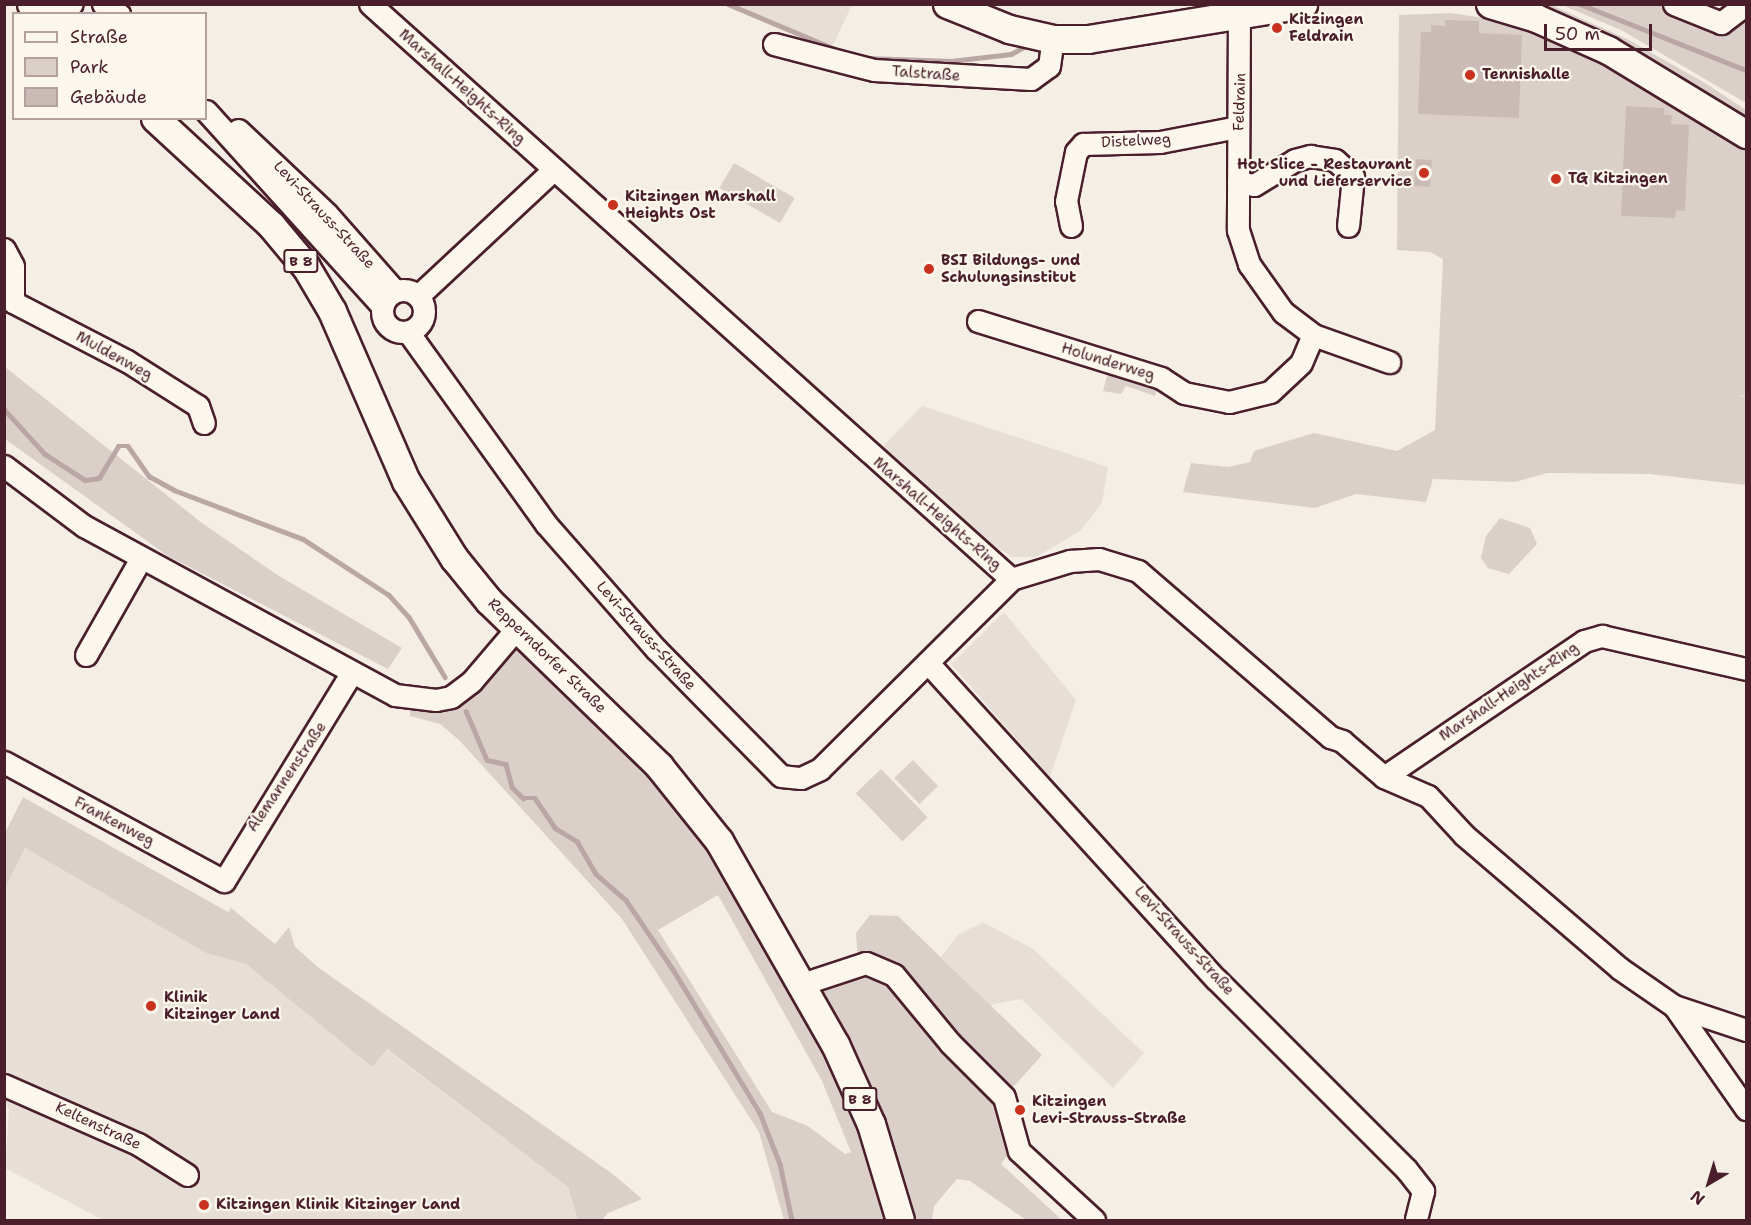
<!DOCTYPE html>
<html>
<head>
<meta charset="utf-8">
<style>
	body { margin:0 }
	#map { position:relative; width:1751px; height:1225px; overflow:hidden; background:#f4eee4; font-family:"Shantell Sans",sans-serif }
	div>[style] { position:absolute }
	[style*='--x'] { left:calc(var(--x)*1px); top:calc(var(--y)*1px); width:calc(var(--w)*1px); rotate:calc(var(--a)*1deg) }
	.built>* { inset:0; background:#e7dfd6 }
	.green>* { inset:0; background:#dbd0c9; transform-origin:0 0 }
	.stream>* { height:4.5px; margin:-2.25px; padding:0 2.25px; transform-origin:2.25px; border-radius:2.25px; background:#baa7a5 }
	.building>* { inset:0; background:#cabbb6; transform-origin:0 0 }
	.roads { filter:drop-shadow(2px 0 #4a1f2b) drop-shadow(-2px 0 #4a1f2b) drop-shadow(0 2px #4a1f2b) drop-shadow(0 -2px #4a1f2b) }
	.minor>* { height:21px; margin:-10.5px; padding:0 10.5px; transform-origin:10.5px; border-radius:10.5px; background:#fbf7ec }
	.minor>.ring { margin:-10.5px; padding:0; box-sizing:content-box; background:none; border:21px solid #fbf7ec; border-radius:50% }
	.major>* { height:27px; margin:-13.5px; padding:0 13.5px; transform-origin:13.5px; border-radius:13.5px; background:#fbf7ec }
	.dots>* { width:16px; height:16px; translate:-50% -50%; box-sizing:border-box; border:3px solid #fbf7ec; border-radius:50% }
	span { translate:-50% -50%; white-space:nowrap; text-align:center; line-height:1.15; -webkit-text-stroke:4.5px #fbf7ec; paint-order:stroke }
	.shield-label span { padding:2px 4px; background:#fbf7ec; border:2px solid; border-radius:4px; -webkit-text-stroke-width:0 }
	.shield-label { font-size:14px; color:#4a1f2b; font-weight:700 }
	.poi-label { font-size:15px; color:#4a1f2b; font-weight:700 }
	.left { translate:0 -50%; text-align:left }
	.right { translate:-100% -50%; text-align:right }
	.street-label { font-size:15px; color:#4a1f2b }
	.frame { position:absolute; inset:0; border:6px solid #4a1f2b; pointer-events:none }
	.legend { position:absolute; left:12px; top:12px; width:195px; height:108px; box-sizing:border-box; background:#fbf7ec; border:2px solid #b4a19f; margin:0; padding:8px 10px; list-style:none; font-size:18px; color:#4a1f2b }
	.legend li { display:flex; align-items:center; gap:12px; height:30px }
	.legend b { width:30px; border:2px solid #b4a19f }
	.north { position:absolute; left:1679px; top:1153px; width:60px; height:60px; -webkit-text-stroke:4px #fbf7ec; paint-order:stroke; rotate:218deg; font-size:16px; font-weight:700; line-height:24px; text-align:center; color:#4a1f2b }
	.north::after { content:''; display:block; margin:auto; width:21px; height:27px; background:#4a1f2b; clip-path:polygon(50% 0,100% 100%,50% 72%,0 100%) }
	.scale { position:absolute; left:1544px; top:24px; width:108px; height:27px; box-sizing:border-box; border:3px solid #4a1f2b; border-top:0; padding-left:8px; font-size:18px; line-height:21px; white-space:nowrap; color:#4a1f2b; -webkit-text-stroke:4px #fbf7ec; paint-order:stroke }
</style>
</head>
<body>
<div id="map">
	<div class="built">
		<div style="clip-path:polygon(731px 5px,852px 5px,832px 47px)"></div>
		<div style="clip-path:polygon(922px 406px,1108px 467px,1102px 503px,1080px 531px,1036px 557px,1013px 557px,995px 547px,880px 449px)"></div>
		<div style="clip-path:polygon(1004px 612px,1076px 700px,1050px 777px,951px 664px)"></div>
		<div style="clip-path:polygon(25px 848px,206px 953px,246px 964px,372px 1067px,386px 1049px,568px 1187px,578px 1220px,103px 1220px,5px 1168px,9px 1111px,4px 1098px,5px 888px)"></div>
		<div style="clip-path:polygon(983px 922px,1033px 949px,1144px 1053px,1113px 1088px,1021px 999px,990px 1005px,941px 957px,959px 934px)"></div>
	</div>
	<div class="green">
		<div style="clip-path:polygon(1537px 5px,1551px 5px,1627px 39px,1705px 83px,1746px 110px,1746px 130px)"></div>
		<div style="clip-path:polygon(1562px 5px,1668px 5px,1714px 24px,1746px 8px,1746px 103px,1621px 30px)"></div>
		<div style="clip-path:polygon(1451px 13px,1542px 27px,1746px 137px,1746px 397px,1736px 394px,1746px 398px,1746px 485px,1649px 474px,1547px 473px,1515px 482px,1433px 479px,1426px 502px,1356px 494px,1315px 508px,1183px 492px,1191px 463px,1228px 467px,1250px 462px,1254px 451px,1314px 433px,1397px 451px,1435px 430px,1443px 259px,1430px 252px,1397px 250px,1399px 15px)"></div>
		<div style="left:734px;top:163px;width:70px;height:29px;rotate:30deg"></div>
		<div style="clip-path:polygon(5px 367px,202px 523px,279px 576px,402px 648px,388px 669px,168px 556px,5px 439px)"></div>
		<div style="clip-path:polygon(1109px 369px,1158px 382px,1155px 396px,1126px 386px,1121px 394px,1103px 391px)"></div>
		<div style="clip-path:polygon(1500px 518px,1530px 528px,1537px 544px,1509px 574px,1488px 568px,1481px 558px,1486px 536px)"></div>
		<div style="clip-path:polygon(evenodd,520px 641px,693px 819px,828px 1048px,893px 1220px,784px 1220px,759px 1132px,622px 919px,459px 740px,440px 724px,410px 716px,410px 704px,425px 705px,520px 641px,718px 895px,822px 1081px,851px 1152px,845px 1154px,808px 1126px,772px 1112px,658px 930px,718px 895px)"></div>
		<div style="left:913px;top:760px;width:36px;height:26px;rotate:46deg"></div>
		<div style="left:881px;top:769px;width:67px;height:35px;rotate:46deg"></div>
		<div style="clip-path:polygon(23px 797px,228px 912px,231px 908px,275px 944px,289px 927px,295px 947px,319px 968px,614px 1175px,642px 1199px,608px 1213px,602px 1220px,578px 1220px,568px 1187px,387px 1049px,372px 1067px,246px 964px,206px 953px,25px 848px,5px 888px,5px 833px)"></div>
		<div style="clip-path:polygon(870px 915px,898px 916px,1042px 1055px,1006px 1095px,902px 979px,858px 959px,856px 933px)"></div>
		<div style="clip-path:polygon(877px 968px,994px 1094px,1012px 1149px,1001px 1164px,1062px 1220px,1026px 1220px,970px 1181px,957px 1179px,934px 1206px,932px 1220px,905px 1220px,821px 991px,827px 982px)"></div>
	</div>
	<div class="stream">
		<div style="--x:728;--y:4;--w:121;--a:22.8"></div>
		<div style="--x:1580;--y:4;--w:179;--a:21.7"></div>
		<div style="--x:866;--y:58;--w:85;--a:2"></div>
		<div style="--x:951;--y:61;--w:60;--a:-6.7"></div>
		<div style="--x:1011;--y:54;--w:21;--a:-28"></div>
		<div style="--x:4;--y:409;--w:61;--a:47.7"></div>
		<div style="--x:45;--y:454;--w:48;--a:33"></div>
		<div style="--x:85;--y:480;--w:14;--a:-8"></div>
		<div style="--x:99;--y:478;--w:37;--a:-59"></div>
		<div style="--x:118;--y:446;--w:10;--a:0"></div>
		<div style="--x:128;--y:446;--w:37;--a:55"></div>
		<div style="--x:149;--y:476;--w:29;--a:29"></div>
		<div style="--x:174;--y:490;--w:138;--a:20.8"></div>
		<div style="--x:303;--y:539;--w:103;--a:33.1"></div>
		<div style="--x:389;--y:595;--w:30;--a:48"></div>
		<div style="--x:409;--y:617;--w:70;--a:59"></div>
		<div style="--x:466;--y:711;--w:53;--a:66.8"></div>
		<div style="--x:487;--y:760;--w:19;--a:12"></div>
		<div style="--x:506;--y:764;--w:24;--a:75"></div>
		<div style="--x:512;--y:787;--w:16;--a:45"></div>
		<div style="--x:523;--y:798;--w:12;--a:0"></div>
		<div style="--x:535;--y:798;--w:36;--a:56"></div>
		<div style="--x:555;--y:828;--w:26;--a:31"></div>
		<div style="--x:577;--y:841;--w:38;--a:60"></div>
		<div style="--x:596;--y:874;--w:40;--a:41"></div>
		<div style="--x:626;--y:900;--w:86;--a:55.9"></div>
		<div style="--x:674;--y:971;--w:166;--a:58.8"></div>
		<div style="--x:760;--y:1113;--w:55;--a:68.6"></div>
		<div style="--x:780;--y:1164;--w:57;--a:77.9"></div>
	</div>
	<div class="building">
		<div style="clip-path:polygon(1445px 20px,1479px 21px,1479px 33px,1522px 35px,1519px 118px,1418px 114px,1421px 32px,1431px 32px,1431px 25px,1445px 26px)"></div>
		<div style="clip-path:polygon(1626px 106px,1664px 108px,1664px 115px,1672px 115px,1671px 124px,1689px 125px,1685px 211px,1676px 210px,1675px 218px,1621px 216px)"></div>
		<div style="left:1416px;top:159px;width:16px;height:27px;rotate:4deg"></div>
	</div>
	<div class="roads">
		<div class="minor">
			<div style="--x:103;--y:4;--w:19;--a:32"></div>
			<div style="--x:370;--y:4;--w:861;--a:41.89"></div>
			<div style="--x:1674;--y:4;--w:51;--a:22"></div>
			<div style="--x:1721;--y:23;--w:31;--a:-37"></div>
			<div style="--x:1239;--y:12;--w:218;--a:90.3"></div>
			<div style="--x:1238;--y:230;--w:36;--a:72"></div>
			<div style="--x:1249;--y:264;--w:59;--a:54.7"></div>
			<div style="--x:1283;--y:312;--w:38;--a:37"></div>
			<div style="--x:1313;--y:335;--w:81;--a:19.6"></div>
			<div style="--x:53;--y:14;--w:21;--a:-28"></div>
			<div style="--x:774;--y:44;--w:103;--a:14.6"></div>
			<div style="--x:874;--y:70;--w:157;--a:3.3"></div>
			<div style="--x:1031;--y:79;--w:22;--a:-36"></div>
			<div style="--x:1049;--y:66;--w:27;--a:-82"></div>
			<div style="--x:206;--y:111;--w:263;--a:47.9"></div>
			<div style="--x:238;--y:130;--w:122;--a:43.3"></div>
			<div style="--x:327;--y:214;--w:103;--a:48.6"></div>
			<div style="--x:1238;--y:182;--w:16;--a:11"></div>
			<div style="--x:1254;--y:185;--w:48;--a:-31.4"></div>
			<div style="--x:1295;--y:160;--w:16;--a:-15"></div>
			<div style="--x:1310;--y:156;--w:25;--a:9"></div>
			<div style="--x:1335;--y:160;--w:25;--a:43"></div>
			<div style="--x:1353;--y:177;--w:49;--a:95.8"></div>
			<div style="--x:1071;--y:226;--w:25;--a:-101"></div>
			<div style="--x:1066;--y:201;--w:50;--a:-78.5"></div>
			<div style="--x:1076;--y:152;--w:11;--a:-49"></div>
			<div style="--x:1083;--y:144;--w:77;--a:-1.5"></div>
			<div style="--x:1160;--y:142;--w:79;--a:-10.9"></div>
			<div style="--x:4;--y:249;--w:19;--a:62"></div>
			<div style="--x:13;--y:266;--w:36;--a:90"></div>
			<div style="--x:13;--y:302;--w:128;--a:27.4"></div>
			<div style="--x:127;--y:361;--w:84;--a:32.4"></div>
			<div style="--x:198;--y:406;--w:18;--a:71"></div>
			<div class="ring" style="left:382px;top:290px;width:21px;height:21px"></div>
			<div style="--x:418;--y:296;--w:186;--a:-43"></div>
			<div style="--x:978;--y:321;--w:192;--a:17.3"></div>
			<div style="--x:1161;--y:378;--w:27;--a:33"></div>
			<div style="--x:1184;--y:393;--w:46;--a:11.3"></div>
			<div style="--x:1229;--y:402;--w:42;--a:-13.7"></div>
			<div style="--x:1270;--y:392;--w:42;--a:-43.1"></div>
			<div style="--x:1301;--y:363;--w:30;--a:-67"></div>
			<div style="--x:408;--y:332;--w:236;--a:54.3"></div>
			<div style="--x:546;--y:524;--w:167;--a:48.7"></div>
			<div style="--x:656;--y:649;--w:178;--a:45.5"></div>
			<div style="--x:781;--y:776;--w:20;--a:6"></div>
			<div style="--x:801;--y:778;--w:21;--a:-25"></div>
			<div style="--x:820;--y:769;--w:269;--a:-44.8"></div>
			<div style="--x:1011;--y:579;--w:62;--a:-17"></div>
			<div style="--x:1070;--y:561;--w:29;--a:-4"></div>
			<div style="--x:1099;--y:559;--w:41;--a:17.1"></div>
			<div style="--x:1138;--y:571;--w:254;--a:40.8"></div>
			<div style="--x:1330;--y:737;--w:13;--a:18"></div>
			<div style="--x:1342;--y:741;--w:55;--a:40.6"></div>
			<div style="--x:1384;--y:777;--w:48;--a:23.4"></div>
			<div style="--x:1428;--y:796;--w:53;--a:47.3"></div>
			<div style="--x:1464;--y:835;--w:204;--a:40.6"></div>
			<div style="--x:1619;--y:968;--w:67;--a:34.6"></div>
			<div style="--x:1674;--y:1006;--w:76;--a:18.4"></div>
			<div style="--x:4;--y:466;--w:100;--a:36.9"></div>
			<div style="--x:84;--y:526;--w:354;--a:28.5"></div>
			<div style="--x:395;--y:695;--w:41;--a:7"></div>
			<div style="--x:436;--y:700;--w:15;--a:-11"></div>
			<div style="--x:451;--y:697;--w:25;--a:-37"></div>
			<div style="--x:471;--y:682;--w:71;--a:-49.6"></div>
			<div style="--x:86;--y:655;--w:112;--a:-60.4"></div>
			<div style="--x:929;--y:664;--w:426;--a:47.7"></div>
			<div style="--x:1216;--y:979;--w:269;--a:45"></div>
			<div style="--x:1406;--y:1169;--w:28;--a:52"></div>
			<div style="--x:1423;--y:1191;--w:30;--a:104"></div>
			<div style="--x:4;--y:762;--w:250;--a:28.4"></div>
			<div style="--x:224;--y:881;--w:243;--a:-58.5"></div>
			<div style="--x:1384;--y:777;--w:242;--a:-34.2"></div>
			<div style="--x:1584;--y:641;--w:19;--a:-16"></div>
			<div style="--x:1602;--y:636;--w:148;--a:12.9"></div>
			<div style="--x:802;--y:984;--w:67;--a:-18.2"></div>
			<div style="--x:866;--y:963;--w:30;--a:23"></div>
			<div style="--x:894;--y:975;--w:88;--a:50.5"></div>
			<div style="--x:950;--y:1043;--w:76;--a:45"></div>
			<div style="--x:1004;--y:1097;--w:56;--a:74.5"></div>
			<div style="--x:1019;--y:1151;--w:102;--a:42.6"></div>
			<div style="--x:1674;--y:1006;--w:126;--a:55"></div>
			<div style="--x:4;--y:1085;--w:146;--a:23.8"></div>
			<div style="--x:138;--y:1144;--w:58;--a:32.3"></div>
		</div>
		<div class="major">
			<div style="--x:31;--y:4;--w:13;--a:48"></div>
			<div style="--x:947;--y:4;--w:67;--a:22"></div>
			<div style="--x:1009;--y:29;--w:45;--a:12.8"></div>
			<div style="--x:1053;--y:39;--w:35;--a:0"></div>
			<div style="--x:1088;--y:39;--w:218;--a:-9.2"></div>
			<div style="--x:1490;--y:4;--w:48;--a:16.9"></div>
			<div style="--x:1536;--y:18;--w:79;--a:24"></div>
			<div style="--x:1608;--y:50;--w:162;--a:31.3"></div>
			<div style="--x:155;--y:118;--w:158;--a:42.7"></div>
			<div style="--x:271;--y:225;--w:55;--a:50.2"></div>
			<div style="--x:306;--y:267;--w:51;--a:59.4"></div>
			<div style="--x:332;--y:311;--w:185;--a:66.5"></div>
			<div style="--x:406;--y:481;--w:91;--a:58.1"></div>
			<div style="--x:454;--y:558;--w:55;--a:50.9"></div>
			<div style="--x:489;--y:601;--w:237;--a:44.1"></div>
			<div style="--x:659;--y:766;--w:96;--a:51.3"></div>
			<div style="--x:719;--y:841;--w:234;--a:60.3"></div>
			<div style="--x:835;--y:1044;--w:88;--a:65.8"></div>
			<div style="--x:871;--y:1124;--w:100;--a:73.2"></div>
		</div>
	</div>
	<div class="dots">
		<div style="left:1277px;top:28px;background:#c8321e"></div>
		<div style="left:1470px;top:75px;background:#c8321e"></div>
		<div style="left:1424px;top:173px;background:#c8321e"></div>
		<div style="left:1556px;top:179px;background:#c8321e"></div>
		<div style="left:613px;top:205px;background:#c8321e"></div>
		<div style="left:929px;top:269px;background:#c8321e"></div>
		<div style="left:151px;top:1006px;background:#c8321e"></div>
		<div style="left:1020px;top:1110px;background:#c8321e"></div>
		<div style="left:204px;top:1205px;background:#c8321e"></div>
	</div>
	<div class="shield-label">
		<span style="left:301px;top:261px">B 8</span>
		<span style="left:860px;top:1099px">B 8</span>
	</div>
	<div class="poi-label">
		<span class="left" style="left:1289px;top:28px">Kitzingen<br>Feldrain</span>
		<span class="left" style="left:1482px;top:75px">Tennishalle</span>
		<span class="right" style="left:1412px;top:173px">Hot Slice - Restaurant<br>und Lieferservice</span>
		<span class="left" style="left:1568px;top:179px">TG Kitzingen</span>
		<span class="left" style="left:625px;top:205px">Kitzingen Marshall<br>Heights Ost</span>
		<span class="left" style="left:941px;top:269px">BSI Bildungs- und<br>Schulungsinstitut</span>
		<span class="left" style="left:164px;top:1006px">Klinik<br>Kitzinger Land</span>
		<span class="left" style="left:1032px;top:1110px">Kitzingen<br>Levi-Strauss-Straße</span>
		<span class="left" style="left:216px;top:1205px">Kitzingen Klinik Kitzinger Land</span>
	</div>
	<div class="street-label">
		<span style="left:926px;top:74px;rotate:4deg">Talstraße</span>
		<span style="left:462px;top:87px;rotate:42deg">Marshall-Heights-Ring</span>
		<span style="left:1240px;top:102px;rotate:-88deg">Feldrain</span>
		<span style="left:1136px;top:141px;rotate:-3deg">Distelweg</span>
		<span style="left:324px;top:215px;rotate:47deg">Levi-Strauss-Straße</span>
		<span style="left:114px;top:356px;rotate:29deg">Muldenweg</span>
		<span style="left:1108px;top:362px;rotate:17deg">Holunderweg</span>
		<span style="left:937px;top:514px;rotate:41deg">Marshall-Heights-Ring</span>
		<span style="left:646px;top:636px;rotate:48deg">Levi-Strauss-Straße</span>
		<span style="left:547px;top:656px;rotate:44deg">Repperndorfer Straße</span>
		<span style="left:1509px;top:692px;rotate:-34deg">Marshall-Heights-Ring</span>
		<span style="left:287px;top:777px;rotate:-56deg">Alemannenstraße</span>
		<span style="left:114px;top:822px;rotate:28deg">Frankenweg</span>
		<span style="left:1184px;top:941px;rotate:48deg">Levi-Strauss-Straße</span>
		<span style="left:98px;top:1126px;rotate:25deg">Keltenstraße</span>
	</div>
	<div class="frame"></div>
	<ul class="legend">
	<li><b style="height:8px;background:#fbf7ec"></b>Straße</li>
	<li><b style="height:16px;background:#dbd0c9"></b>Park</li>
	<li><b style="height:16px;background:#cabbb6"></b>Gebäude</li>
	</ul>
	<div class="north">N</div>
	<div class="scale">50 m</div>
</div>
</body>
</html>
